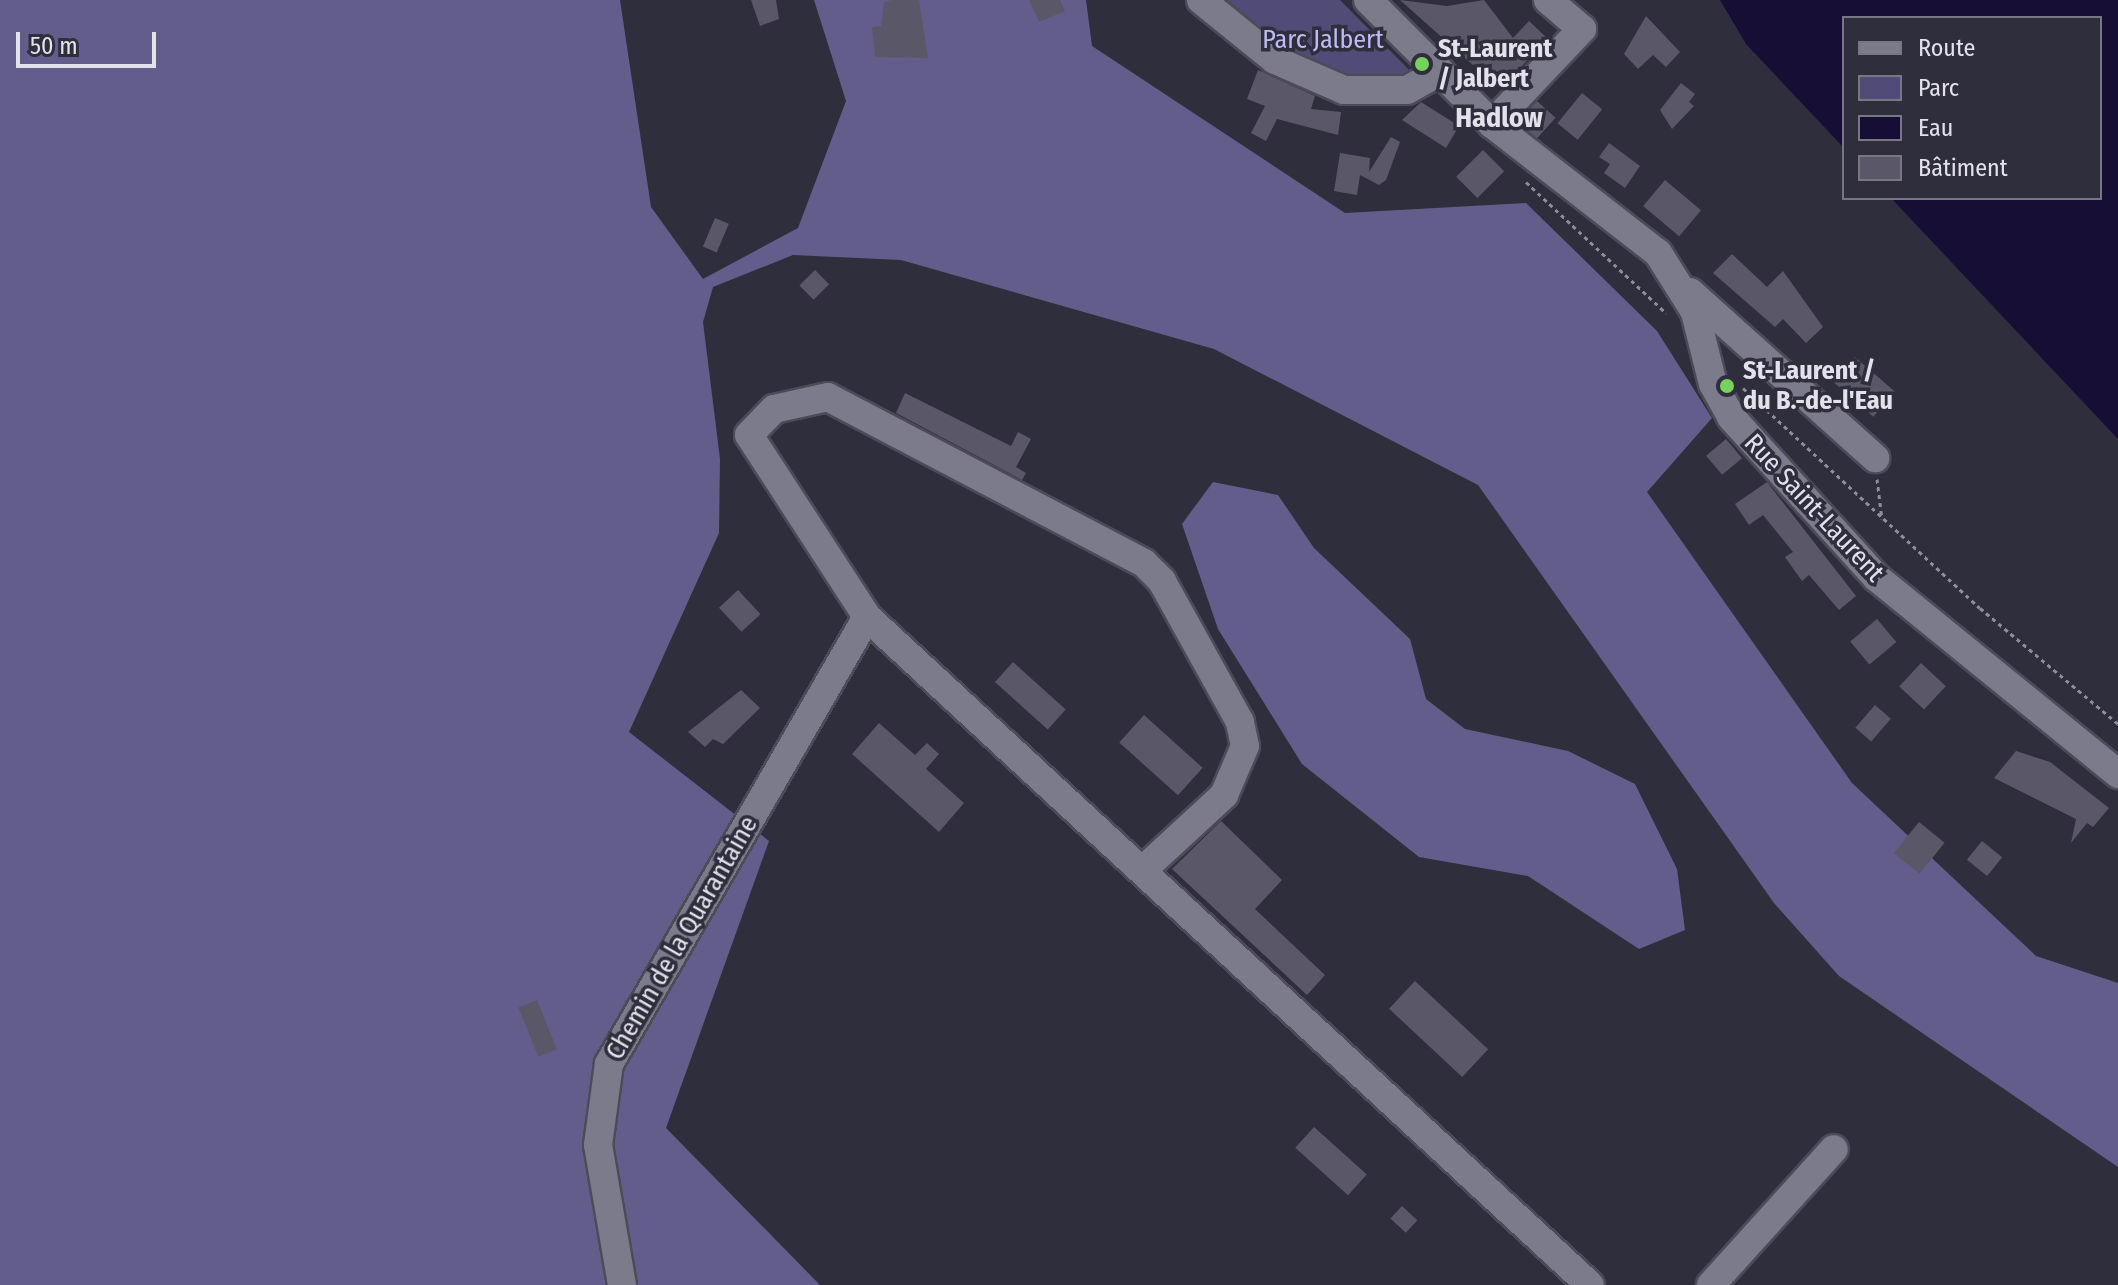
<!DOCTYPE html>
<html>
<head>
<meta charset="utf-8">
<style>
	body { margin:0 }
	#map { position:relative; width:2118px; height:1285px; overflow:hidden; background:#2f2e3c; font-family:"Fira Sans Condensed",sans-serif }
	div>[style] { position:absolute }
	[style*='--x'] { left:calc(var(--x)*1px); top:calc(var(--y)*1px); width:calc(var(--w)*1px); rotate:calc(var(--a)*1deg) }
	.green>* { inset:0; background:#514b77 }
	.forest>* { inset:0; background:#635d8b }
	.water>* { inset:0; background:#170e35 }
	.building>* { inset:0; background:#5a5868; transform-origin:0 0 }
	.path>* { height:3px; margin-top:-1.5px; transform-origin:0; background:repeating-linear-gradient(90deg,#8e8d99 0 4px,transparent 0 8px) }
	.roads { filter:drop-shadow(2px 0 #4c4b57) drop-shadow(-2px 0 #4c4b57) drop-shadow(0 2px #4c4b57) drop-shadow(0 -2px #4c4b57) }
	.minor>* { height:28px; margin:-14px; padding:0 14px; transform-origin:14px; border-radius:14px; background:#7c7b8c }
	.dots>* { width:22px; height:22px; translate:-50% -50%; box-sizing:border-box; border:4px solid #2f2e3c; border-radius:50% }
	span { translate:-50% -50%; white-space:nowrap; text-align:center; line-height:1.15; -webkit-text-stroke:7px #2f2e3c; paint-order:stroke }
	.park-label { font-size:26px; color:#bfbaf4 }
	.poi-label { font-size:26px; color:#e3e2ec; font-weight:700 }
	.left { translate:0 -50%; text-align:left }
	.street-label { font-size:26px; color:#e3e2ec }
	.neighbourhood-label { font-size:28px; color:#e3e2ec; font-weight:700 }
	.legend { position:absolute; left:1842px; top:16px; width:260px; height:184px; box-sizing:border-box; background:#2f2e3c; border:2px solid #777682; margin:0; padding:10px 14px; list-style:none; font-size:24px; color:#e3e2ec }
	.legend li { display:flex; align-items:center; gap:16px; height:40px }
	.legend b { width:40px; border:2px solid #777682 }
	.scale { position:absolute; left:16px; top:32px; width:140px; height:36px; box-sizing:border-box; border:4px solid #e3e2ec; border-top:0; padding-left:10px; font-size:24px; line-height:28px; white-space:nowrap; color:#e3e2ec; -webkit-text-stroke:6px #2f2e3c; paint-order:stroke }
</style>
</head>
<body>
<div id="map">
	<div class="green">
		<div style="clip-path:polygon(1201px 0,1340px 0,1423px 84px,1344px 90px)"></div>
	</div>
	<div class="forest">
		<div style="clip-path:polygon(0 0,620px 0,651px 207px,703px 279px,798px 228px,846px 101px,814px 0,1086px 0,1092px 46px,1345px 213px,1526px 203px,1657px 331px,1712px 418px,1647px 492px,1852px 783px,2036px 956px,2118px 983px,2118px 1167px,1839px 976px,1774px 903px,1478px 485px,1214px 349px,901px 260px,793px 255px,713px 287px,703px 322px,720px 459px,719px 533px,629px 732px,769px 841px,666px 1128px,820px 1285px,0 1285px)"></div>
		<div style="clip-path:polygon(1213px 482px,1278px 495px,1314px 548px,1410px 639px,1426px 699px,1465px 729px,1568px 751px,1635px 784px,1677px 869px,1685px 930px,1639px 949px,1528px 876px,1419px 857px,1302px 764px,1218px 629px,1182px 524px)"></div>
	</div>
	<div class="water">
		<div style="clip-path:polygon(1720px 0,2118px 0,2118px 439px,1891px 198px,2100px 198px,2100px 18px,1844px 18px,1844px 148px,1746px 44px)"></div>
	</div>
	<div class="building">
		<div style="clip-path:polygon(751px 0,776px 0,779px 19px,760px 26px)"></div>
		<div style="clip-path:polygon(892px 0,919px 0,928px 58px,875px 57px,872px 27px,881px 26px,884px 2px)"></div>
		<div style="clip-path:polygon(1029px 0,1060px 0,1065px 11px,1039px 22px)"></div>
		<div style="clip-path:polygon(1400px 0,1447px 6px,1484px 0,1513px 38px,1529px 21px,1547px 38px,1501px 90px)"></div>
		<div style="clip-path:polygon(1646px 16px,1680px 52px,1666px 67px,1653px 55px,1638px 69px,1624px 54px)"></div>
		<div style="clip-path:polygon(1258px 70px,1315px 96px,1311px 109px,1341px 112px,1338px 135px,1277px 119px,1266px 141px,1251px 133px,1265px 106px,1247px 99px)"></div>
		<div style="clip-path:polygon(1681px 83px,1695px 94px,1689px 102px,1694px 106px,1672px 129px,1660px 110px)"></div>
		<div style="left:1582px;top:93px;width:26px;height:39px;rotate:39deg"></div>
		<div style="left:1537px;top:101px;width:25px;height:28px;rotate:42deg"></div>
		<div style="clip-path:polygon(1421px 102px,1459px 126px,1446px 148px,1402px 120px)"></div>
		<div style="clip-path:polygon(1391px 137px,1400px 142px,1386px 180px,1379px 185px,1360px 175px,1357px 195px,1334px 191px,1340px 153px,1370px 158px,1369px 172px)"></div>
		<div style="clip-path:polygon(1609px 143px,1640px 166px,1625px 188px,1604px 173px,1610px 164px,1599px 157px)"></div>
		<div style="left:1483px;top:150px;width:30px;height:38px;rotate:45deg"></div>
		<div style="left:1665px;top:180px;width:47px;height:34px;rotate:40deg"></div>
		<div style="left:715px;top:218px;width:15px;height:31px;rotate:23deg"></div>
		<div style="clip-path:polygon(1732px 254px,1767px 287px,1783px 271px,1823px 327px,1806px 343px,1783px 319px,1775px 327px,1713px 273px)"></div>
		<div style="left:815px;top:270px;width:20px;height:22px;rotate:45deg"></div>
		<div style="left:1855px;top:357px;width:53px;height:33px;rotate:41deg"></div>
		<div style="clip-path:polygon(905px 393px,1011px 446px,1018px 432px,1031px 439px,1016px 467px,1026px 473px,1022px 480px,896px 413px)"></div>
		<div style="left:1726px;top:439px;width:25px;height:26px;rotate:50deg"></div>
		<div style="clip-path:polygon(1767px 482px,1856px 596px,1839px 610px,1809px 575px,1802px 581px,1785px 557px,1793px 552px,1763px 515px,1749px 525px,1735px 504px)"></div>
		<div style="left:738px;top:590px;width:33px;height:26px;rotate:47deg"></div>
		<div style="left:1877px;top:619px;width:30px;height:35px;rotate:50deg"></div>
		<div style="left:1013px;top:662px;width:71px;height:27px;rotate:42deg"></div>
		<div style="left:1921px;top:663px;width:34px;height:32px;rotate:43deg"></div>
		<div style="clip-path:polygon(741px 690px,760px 708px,723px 744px,713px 739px,705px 747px,688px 732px)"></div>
		<div style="left:1875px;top:705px;width:21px;height:30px;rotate:41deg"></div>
		<div style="left:1144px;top:715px;width:79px;height:37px;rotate:42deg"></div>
		<div style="clip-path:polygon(879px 723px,915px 755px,927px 743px,939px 754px,926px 769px,964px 803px,939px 832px,852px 754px)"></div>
		<div style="clip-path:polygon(2016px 751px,2050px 762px,2109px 808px,2093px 827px,2087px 823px,2071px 843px,2076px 819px,1994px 778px)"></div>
		<div style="clip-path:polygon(1221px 821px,1282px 880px,1255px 909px,1325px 975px,1307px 995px,1172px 869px)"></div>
		<div style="left:1919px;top:822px;width:33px;height:40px;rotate:39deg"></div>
		<div style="left:1982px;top:841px;width:26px;height:24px;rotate:39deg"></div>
		<div style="left:1415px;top:981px;width:100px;height:38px;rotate:43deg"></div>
		<div style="left:537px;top:1000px;width:53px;height:20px;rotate:68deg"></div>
		<div style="left:1314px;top:1127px;width:71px;height:28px;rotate:42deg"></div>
		<div style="left:1402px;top:1206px;width:21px;height:17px;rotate:43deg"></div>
	</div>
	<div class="path">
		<div style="--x:1526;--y:182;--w:192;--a:43.1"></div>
		<div style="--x:1743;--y:388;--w:323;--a:42.9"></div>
		<div style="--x:1980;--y:608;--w:180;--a:40"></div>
		<div style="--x:1877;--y:479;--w:40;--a:82.9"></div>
	</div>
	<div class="roads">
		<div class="minor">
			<div style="--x:1201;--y:0;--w:95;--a:39"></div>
			<div style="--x:1275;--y:60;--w:75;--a:23.5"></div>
			<div style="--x:1344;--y:90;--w:63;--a:0"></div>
			<div style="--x:1407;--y:90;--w:38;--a:-29"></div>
			<div style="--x:1368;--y:0;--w:175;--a:45"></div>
			<div style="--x:1492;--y:124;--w:210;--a:37.9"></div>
			<div style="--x:1658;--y:253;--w:70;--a:57.9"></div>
			<div style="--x:1695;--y:312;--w:74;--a:76"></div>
			<div style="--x:1713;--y:384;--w:38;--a:61"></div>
			<div style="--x:1731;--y:417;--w:217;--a:47.8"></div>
			<div style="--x:1877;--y:578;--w:311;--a:39.1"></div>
			<div style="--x:1492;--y:124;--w:131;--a:-46.5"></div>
			<div style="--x:1582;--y:29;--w:45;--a:-139.5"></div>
			<div style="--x:1690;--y:292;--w:249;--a:41.9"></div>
			<div style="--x:1145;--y:868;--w:108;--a:-42.7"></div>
			<div style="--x:1224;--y:795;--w:53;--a:-66.8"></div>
			<div style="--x:1245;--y:746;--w:25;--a:-102"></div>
			<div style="--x:1240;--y:722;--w:161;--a:-119"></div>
			<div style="--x:1162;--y:581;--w:25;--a:-135"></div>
			<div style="--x:1144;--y:563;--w:357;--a:-152.3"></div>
			<div style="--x:828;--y:397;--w:55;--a:167.5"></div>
			<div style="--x:774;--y:409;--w:36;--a:134"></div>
			<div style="--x:749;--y:435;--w:217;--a:57"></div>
			<div style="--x:867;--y:617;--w:984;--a:42.74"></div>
			<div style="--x:622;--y:1285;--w:142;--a:-99.7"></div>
			<div style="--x:598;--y:1145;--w:82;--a:-82.3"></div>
			<div style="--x:609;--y:1064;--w:516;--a:-60.01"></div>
			<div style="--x:1711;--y:1285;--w:183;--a:-47.9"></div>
		</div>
	</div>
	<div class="dots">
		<div style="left:1422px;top:64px;background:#76d25a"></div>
		<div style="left:1727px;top:386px;background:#76d25a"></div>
	</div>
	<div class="park-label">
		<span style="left:1323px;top:40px">Parc Jalbert</span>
	</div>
	<div class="poi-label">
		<span class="left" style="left:1438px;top:64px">St-Laurent<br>/ Jalbert</span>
		<span class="left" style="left:1743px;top:386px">St-Laurent /<br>du B.-de-l'Eau</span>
	</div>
	<div class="street-label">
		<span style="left:1814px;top:508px;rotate:47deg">Rue Saint-Laurent</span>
		<span style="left:682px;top:938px;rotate:-60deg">Chemin de la Quarantaine</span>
	</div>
	<div class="neighbourhood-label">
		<span style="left:1499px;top:118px">Hadlow</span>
	</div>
	<ul class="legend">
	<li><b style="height:10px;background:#7c7b8c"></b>Route</li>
	<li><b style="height:22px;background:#514b77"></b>Parc</li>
	<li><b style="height:22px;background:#170e35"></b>Eau</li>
	<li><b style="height:22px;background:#5a5868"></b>Bâtiment</li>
	</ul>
	<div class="scale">50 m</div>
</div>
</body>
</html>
